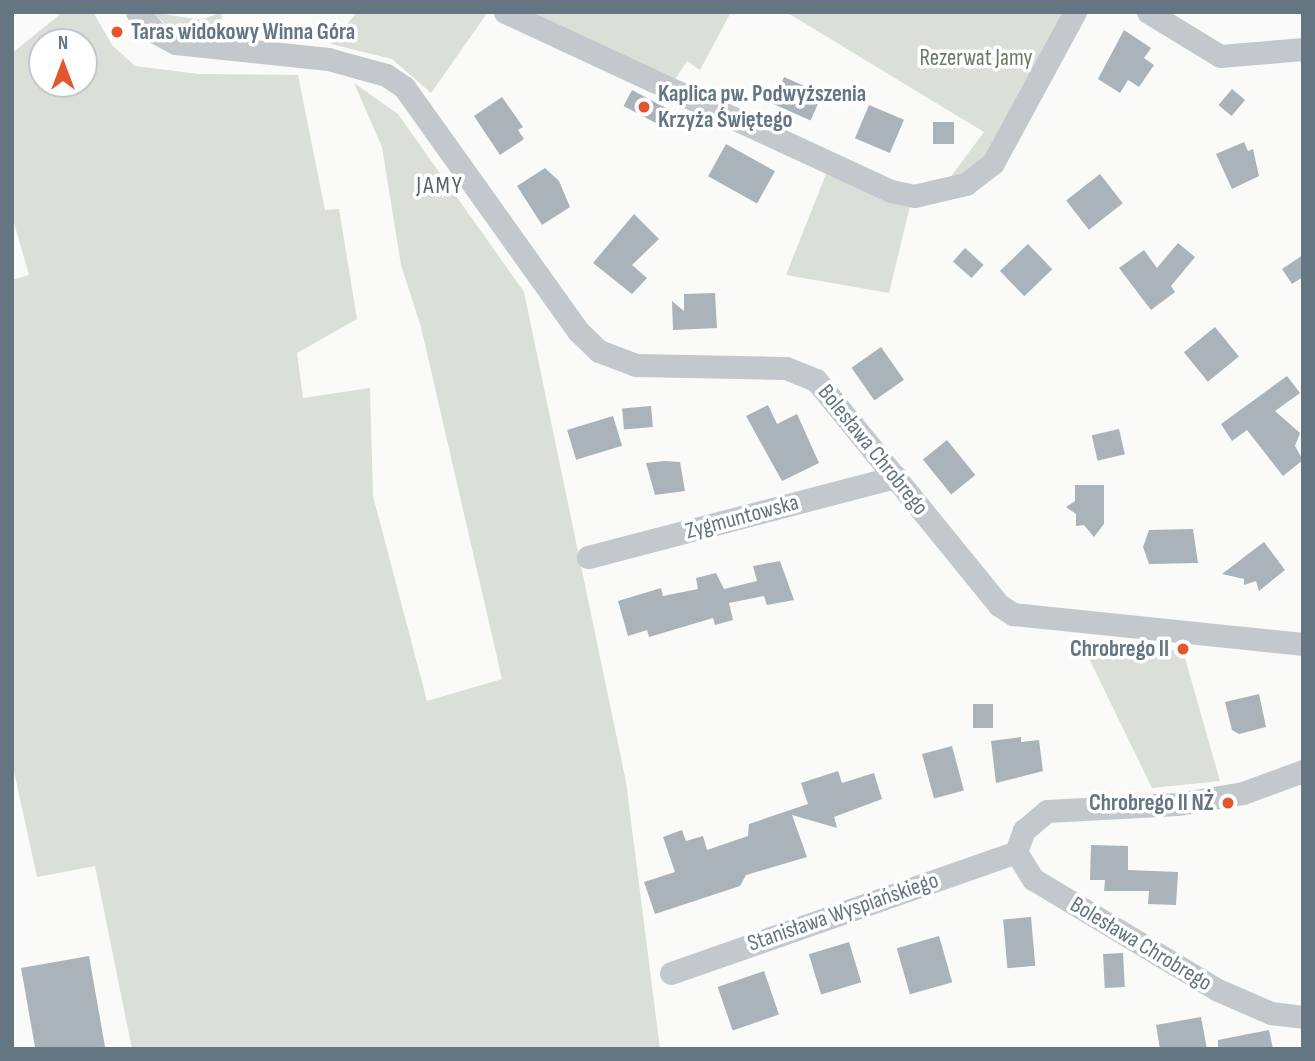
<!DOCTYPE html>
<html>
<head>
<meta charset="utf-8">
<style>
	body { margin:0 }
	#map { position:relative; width:1315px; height:1061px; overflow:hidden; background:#fafaf8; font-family:"Sofia Sans Condensed",sans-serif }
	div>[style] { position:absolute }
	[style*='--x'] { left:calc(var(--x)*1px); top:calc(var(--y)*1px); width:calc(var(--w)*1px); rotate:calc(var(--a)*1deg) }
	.green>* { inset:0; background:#dadfd7 }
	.building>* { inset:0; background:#aab3b9; transform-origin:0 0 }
	.minor>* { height:23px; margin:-11.5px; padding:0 11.5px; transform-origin:11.5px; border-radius:11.5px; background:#c3c8cc }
	.dots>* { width:19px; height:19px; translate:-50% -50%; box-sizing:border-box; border:4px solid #fff; border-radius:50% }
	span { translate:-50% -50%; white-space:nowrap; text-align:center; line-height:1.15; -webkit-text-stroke:7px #fff; paint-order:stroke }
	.poi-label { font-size:23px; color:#657683; font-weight:700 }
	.left { translate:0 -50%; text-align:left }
	.right { translate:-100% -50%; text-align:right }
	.park-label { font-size:23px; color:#687a64 }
	.street-label { font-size:23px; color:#657683 }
	.neighbourhood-label { font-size:24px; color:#57646e; letter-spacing:2px }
	.frame { position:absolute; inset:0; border:14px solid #657683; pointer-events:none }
	.north { position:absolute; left:28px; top:28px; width:70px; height:70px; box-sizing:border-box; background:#fff; border:2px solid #c1c8cd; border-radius:50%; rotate:0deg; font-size:19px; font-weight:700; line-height:28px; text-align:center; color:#657683 }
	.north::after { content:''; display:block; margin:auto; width:24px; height:32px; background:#e4572e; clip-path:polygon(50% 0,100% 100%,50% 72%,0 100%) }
</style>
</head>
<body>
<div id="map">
	<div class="green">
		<div style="clip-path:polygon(evenodd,63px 12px,93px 12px,112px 45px,135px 66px,199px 74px,298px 75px,325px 210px,339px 209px,357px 319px,297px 353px,303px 398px,370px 388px,373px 496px,427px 701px,502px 679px,421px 327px,401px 265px,382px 147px,354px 83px,398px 114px,524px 292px,626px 782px,660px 1049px,132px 1049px,95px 866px,37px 877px,12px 762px,12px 280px,29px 275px,12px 216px,12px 53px,63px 12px,42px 42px,84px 42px,84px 84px,42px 84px,42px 42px)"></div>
		<div style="clip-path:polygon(151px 12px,201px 20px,222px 12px,220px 40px,174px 31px)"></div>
		<div style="clip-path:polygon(357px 12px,488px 12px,431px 93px,392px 59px,331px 44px)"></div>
		<div style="clip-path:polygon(532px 12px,731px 12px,700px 70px,687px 61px,674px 81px)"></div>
		<div style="clip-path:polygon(786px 12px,1066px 12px,991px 155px,943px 187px,984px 132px)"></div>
		<div style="clip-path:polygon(826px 174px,910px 206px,889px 293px,786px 275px)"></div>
		<div style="clip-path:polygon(1080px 640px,1183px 651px,1220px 781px,1152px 788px)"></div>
	</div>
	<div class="building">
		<div style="clip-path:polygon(1124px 30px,1151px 48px,1144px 58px,1154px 65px,1139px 87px,1128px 80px,1120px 93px,1098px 79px)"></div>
		<div style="left:784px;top:77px;width:42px;height:29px;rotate:24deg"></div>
		<div style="left:1232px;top:89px;width:17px;height:21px;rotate:40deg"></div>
		<div style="left:632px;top:90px;width:38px;height:18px;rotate:28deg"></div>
		<div style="clip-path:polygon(502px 97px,523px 127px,518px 130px,524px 139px,500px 155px,474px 116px)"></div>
		<div style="left:869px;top:105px;width:38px;height:36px;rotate:23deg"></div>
		<div style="left:933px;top:122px;width:21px;height:22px"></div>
		<div style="clip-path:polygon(1244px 142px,1248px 151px,1253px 149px,1259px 176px,1232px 189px,1216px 154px)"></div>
		<div style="left:726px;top:144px;width:56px;height:37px;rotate:29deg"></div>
		<div style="clip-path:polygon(545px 168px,559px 181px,570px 207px,542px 225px,517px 186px)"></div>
		<div style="left:1100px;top:174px;width:37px;height:43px;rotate:52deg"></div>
		<div style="clip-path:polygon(634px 214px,659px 239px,632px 265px,647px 278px,632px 294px,593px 263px)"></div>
		<div style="clip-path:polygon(1178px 243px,1195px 257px,1171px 286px,1175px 292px,1151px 310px,1119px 268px,1144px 250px,1157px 268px)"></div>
		<div style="left:1028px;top:244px;width:35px;height:39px;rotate:46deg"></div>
		<div style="left:965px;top:248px;width:25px;height:18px;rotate:42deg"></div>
		<div style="clip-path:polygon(1303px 255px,1303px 277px,1292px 284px,1282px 269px)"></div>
		<div style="clip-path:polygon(715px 293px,717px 328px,673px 330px,672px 301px,684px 311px,684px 294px)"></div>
		<div style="left:1215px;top:327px;width:38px;height:40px;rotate:51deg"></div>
		<div style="left:881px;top:347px;width:40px;height:36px;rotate:55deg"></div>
		<div style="clip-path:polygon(1287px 376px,1300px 393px,1275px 411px,1300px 433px,1295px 446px,1303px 460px,1283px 476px,1247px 430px,1232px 441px,1221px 424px)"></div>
		<div style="clip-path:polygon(768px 405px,777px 424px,797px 414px,819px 463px,782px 481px,746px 416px)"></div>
		<div style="left:651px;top:406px;width:21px;height:29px;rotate:85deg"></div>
		<div style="left:613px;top:416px;width:31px;height:48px;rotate:73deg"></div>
		<div style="left:1119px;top:429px;width:26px;height:28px;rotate:77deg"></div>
		<div style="left:947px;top:440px;width:45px;height:31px;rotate:51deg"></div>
		<div style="clip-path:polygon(664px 461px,680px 462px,685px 491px,655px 495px,646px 463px)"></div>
		<div style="clip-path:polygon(1075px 485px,1104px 485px,1104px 524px,1094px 537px,1084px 525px,1076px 526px,1076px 514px,1066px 507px,1075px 501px)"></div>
		<div style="clip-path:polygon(1193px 529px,1198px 563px,1149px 564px,1143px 547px,1149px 530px)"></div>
		<div style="clip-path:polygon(1264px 542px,1285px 570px,1259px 591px,1256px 581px,1244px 585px,1244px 579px,1222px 574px)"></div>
		<div style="clip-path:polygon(780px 561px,794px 600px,767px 605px,764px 596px,729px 603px,733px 620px,715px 625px,713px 618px,649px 637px,647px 630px,628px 636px,618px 601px,661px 588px,663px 596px,698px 589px,696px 578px,716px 573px,724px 589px,757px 581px,753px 566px)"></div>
		<div style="clip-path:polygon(1259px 694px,1266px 727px,1239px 734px,1232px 730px,1225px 702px)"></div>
		<div style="left:973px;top:704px;width:20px;height:24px"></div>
		<div style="clip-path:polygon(1021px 737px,1021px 742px,1039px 740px,1043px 771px,996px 783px,991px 741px)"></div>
		<div style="left:952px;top:746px;width:46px;height:31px;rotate:75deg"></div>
		<div style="clip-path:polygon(838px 771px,842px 783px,874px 773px,882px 799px,834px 817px,837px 828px,792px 815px,807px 857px,746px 875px,740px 886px,655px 914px,644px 882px,675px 872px,663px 837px,682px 830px,686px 841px,703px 836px,707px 850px,748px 836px,749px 824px,808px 804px,801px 783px)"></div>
		<div style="clip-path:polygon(1091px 845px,1128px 846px,1128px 870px,1178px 872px,1176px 905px,1148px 904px,1149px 891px,1104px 891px,1105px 880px,1090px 880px)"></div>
		<div style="left:1031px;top:917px;width:49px;height:28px;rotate:85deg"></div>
		<div style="left:939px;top:936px;width:48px;height:44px;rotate:74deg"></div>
		<div style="left:849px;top:942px;width:42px;height:42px;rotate:73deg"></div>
		<div style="left:1123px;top:953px;width:34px;height:20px;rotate:87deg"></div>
		<div style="left:89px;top:956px;width:94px;height:69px;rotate:80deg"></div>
		<div style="left:764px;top:971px;width:46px;height:49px;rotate:71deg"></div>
		<div style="clip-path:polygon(1201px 1017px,1207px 1049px,1160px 1049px,1156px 1025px)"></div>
		<div style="clip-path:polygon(1269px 1030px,1273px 1049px,1218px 1049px,1218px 1040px)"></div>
	</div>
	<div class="minor">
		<div style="--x:137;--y:12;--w:27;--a:48"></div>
		<div style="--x:155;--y:32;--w:24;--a:28"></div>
		<div style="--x:176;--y:43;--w:153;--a:6"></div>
		<div style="--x:328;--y:59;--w:60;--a:15.4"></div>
		<div style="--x:386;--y:75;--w:22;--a:34"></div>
		<div style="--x:404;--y:87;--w:300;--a:54.5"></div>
		<div style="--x:578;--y:331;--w:29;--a:44"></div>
		<div style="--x:599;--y:351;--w:40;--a:21"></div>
		<div style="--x:636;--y:365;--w:150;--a:1.1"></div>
		<div style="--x:786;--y:368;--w:32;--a:22"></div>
		<div style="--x:816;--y:380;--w:290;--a:50.9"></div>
		<div style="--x:999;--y:605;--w:17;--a:33"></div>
		<div style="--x:1013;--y:614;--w:292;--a:5.9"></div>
		<div style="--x:505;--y:12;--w:425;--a:24.9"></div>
		<div style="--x:891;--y:191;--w:24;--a:12"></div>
		<div style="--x:914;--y:196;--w:53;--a:-13"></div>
		<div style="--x:966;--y:184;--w:34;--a:-38"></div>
		<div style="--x:993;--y:163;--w:172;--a:-61.5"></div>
		<div style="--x:1148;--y:12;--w:84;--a:31.4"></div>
		<div style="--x:1220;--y:56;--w:83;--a:-4.8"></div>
		<div style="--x:588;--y:557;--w:318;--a:-14.6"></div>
		<div style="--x:1303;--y:771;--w:64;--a:159.9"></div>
		<div style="--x:1243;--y:793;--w:67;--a:170.5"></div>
		<div style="--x:1177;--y:804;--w:130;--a:176.9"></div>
		<div style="--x:1047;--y:811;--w:30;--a:140"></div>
		<div style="--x:1024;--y:830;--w:23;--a:110"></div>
		<div style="--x:1016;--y:852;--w:32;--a:58"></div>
		<div style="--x:1033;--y:879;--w:216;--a:31"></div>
		<div style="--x:1218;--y:990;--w:58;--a:23.5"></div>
		<div style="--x:1271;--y:1013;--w:32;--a:7"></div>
		<div style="--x:671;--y:973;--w:366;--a:-19.3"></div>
	</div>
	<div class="dots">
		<div style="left:117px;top:32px;background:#e4572e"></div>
		<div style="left:644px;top:107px;background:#e4572e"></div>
		<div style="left:1183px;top:649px;background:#e4572e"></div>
		<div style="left:1228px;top:803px;background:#e4572e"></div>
	</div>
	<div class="poi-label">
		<span class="left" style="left:131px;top:32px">Taras widokowy Winna Góra</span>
		<span class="left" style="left:658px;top:107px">Kaplica pw. Podwyższenia<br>Krzyża Świętego</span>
		<span class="right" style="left:1169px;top:649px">Chrobrego II</span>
		<span class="right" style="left:1214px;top:803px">Chrobrego II NŻ</span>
	</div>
	<div class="park-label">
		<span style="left:976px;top:58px">Rezerwat Jamy</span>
	</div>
	<div class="street-label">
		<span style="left:873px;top:450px;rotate:51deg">Bolesława Chrobrego</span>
		<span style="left:742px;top:517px;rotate:-15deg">Zygmuntowska</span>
		<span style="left:843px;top:912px;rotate:-19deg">Stanisława Wyspiańskiego</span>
		<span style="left:1141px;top:944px;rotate:31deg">Bolesława Chrobrego</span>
	</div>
	<div class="neighbourhood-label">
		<span style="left:440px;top:186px">JAMY</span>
	</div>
	<div class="frame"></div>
	<div class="north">N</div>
</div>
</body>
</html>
